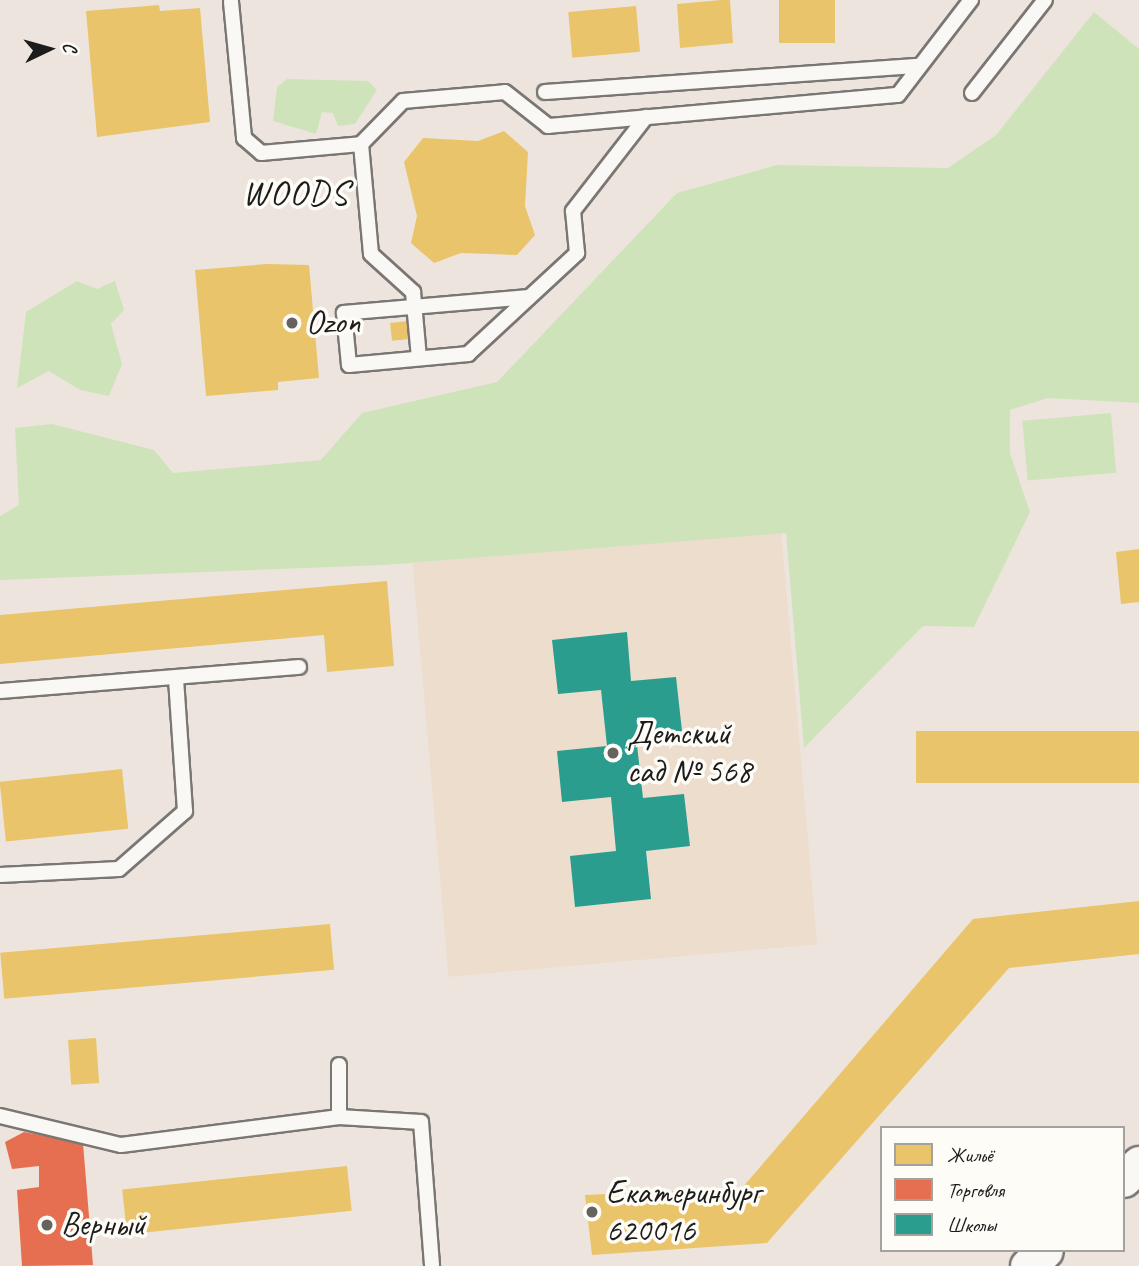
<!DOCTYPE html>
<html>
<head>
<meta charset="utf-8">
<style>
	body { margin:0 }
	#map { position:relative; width:1139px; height:1266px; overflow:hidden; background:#ede5dd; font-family:Caveat,sans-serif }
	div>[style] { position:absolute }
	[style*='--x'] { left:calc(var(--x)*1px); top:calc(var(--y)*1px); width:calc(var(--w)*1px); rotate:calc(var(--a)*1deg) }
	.built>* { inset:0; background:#ecddcd; transform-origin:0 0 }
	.green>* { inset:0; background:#cfe3bb; transform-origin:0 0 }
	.homes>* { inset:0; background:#e9c46a; transform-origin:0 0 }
	.shops>* { inset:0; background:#e76f51 }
	.schools>* { inset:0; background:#2a9d8f }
	.roads { filter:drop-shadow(2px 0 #7a7673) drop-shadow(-2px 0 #7a7673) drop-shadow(0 2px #7a7673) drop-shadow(0 -2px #7a7673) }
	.service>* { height:14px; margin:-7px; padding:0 7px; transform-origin:7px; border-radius:7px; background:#f9f8f5 }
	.tertiary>* { height:35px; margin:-17.5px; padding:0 17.5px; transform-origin:17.5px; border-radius:17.5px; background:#f9f8f5 }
	.dots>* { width:19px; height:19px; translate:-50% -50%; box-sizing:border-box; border:4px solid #fdfcf7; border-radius:50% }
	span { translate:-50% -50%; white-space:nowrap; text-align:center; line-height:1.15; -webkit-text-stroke:7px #fdfcf7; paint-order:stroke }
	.poi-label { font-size:33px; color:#1c1c1c }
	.left { translate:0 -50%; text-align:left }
	.neighbourhood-label { font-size:35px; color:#1c1c1c; letter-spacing:2px }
	.legend { position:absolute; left:880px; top:1126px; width:245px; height:126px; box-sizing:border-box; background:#fdfcf7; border:2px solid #a3a29f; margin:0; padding:9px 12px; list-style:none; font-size:21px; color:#1c1c1c }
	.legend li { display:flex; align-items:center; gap:14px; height:35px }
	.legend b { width:35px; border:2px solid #a3a29f }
	.north { position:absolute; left:14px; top:14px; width:70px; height:70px; -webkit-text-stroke:5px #fdfcf7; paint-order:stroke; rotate:85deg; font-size:19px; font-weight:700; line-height:28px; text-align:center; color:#1c1c1c }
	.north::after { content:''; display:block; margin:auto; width:24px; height:32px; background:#1c1c1c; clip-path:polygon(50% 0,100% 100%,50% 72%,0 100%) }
</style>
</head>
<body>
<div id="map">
	<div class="built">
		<div style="left:781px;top:531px;width:415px;height:370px;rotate:85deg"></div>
	</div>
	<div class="green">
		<div style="clip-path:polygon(1094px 12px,1139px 49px,1139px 403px,1048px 398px,1010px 410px,1010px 453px,1030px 512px,974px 627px,923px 626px,804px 748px,786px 533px,385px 565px,0 580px,0 516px,19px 505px,15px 428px,52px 424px,154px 450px,173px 473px,321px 460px,362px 413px,497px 382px,677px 193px,777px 165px,948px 168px,996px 135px)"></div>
		<div style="clip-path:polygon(287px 79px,368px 81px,377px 90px,355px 124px,338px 126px,333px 113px,322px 112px,316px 134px,273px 121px,277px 87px)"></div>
		<div style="clip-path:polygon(77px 281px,97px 289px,115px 281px,124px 310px,111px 324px,122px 364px,109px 396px,80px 390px,49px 371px,17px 388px,26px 312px)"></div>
		<div style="left:1111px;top:413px;width:60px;height:89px;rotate:85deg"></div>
	</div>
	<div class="homes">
		<div style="clip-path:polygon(721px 0,730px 0,733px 43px,680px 48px,677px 4px)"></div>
		<div style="left:779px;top:0;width:56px;height:43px"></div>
		<div style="clip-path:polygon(159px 5px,160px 11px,200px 8px,210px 122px,97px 137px,86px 11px)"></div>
		<div style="left:636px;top:6px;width:46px;height:68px;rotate:85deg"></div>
		<div style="clip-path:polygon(504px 131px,528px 152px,525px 206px,535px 235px,517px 255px,461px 253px,434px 263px,411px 243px,417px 216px,404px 162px,423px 138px,478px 141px)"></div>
		<div style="clip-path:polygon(267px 264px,309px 265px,319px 378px,278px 382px,278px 390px,206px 396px,195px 270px)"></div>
		<div style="left:408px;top:321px;width:18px;height:18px;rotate:84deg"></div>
		<div style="clip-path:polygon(1139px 549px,1139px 602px,1121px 604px,1116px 552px)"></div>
		<div style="clip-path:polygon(387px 581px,394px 666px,327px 672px,324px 635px,0 664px,0 615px)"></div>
		<div style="left:1139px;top:731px;width:52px;height:223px;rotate:90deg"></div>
		<div style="left:122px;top:769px;width:60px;height:123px;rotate:84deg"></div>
		<div style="clip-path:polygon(1139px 901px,1139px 954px,1009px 968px,767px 1243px,592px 1255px,585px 1195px,742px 1188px,973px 919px)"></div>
		<div style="left:330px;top:924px;width:46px;height:331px;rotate:85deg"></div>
		<div style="left:96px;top:1038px;width:45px;height:28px;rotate:86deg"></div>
		<div style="left:347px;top:1166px;width:45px;height:226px;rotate:84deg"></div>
	</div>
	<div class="shops">
		<div style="clip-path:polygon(24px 1132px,83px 1143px,93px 1265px,22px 1266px,17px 1190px,39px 1187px,39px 1166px,12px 1169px,5px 1142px)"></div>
	</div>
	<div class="schools">
		<div style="clip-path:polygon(627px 632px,631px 681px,676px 677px,682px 731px,636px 736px,643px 798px,684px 794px,690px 846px,646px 851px,651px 899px,575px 907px,570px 856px,616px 851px,611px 797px,562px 802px,557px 751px,607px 746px,601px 690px,558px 694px,552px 640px)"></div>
	</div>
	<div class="roads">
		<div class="service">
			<div style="--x:231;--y:2;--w:137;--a:84.5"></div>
			<div style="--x:244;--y:138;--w:23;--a:41"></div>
			<div style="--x:261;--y:153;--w:100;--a:-5.1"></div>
			<div style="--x:361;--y:144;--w:60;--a:-45.7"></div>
			<div style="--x:403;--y:101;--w:102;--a:-5"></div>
			<div style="--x:505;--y:92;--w:55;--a:38.3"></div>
			<div style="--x:548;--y:126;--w:351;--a:-5.1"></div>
			<div style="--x:898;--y:95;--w:120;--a:-52.5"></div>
			<div style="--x:545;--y:92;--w:375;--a:-4"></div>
			<div style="--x:972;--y:93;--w:118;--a:-51.9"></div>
			<div style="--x:361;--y:144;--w:110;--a:84.8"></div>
			<div style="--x:371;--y:254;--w:57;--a:42.1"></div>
			<div style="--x:413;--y:292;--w:66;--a:84.8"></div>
			<div style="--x:529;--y:297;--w:186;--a:175.1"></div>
			<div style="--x:344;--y:313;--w:52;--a:84.5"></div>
			<div style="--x:349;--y:365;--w:120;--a:-5.3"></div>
			<div style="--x:468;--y:354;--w:149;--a:-42.8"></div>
			<div style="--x:577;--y:253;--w:42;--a:-95.4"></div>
			<div style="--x:573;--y:211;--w:119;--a:-52.2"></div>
			<div style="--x:0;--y:691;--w:300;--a:-4.6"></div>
			<div style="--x:0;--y:875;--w:119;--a:-2.9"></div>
			<div style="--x:119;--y:869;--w:88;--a:-41.3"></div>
			<div style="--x:185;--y:811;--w:133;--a:-93.9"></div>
			<div style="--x:0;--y:1116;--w:124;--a:13.5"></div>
			<div style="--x:121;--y:1145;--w:220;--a:-7.3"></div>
			<div style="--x:339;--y:1117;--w:82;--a:3.5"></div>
			<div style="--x:421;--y:1122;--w:144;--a:85.6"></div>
			<div style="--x:339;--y:1117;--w:52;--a:-90"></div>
		</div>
		<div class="tertiary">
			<div style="--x:1123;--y:1179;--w:22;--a:-43"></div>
			<div style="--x:1028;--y:1266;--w:23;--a:-43"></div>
		</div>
	</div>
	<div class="dots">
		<div style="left:292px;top:323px;background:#656260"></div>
		<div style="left:613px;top:753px;background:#656260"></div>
		<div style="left:592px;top:1212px;background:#656260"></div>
		<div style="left:47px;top:1225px;background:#656260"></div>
	</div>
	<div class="poi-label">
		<span class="left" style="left:306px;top:323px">Ozon</span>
		<span class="left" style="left:627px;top:753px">Детский<br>сад № 568</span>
		<span class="left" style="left:606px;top:1212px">Екатеринбург<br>620016</span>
		<span class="left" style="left:61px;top:1225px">Верный</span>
	</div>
	<div class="neighbourhood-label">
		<span style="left:296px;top:193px">WOODS</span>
	</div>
	<ul class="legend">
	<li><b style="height:19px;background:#e9c46a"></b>Жильё</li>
	<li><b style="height:19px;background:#e76f51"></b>Торговля</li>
	<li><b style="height:19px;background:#2a9d8f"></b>Школы</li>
	</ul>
	<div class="north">С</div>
</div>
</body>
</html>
